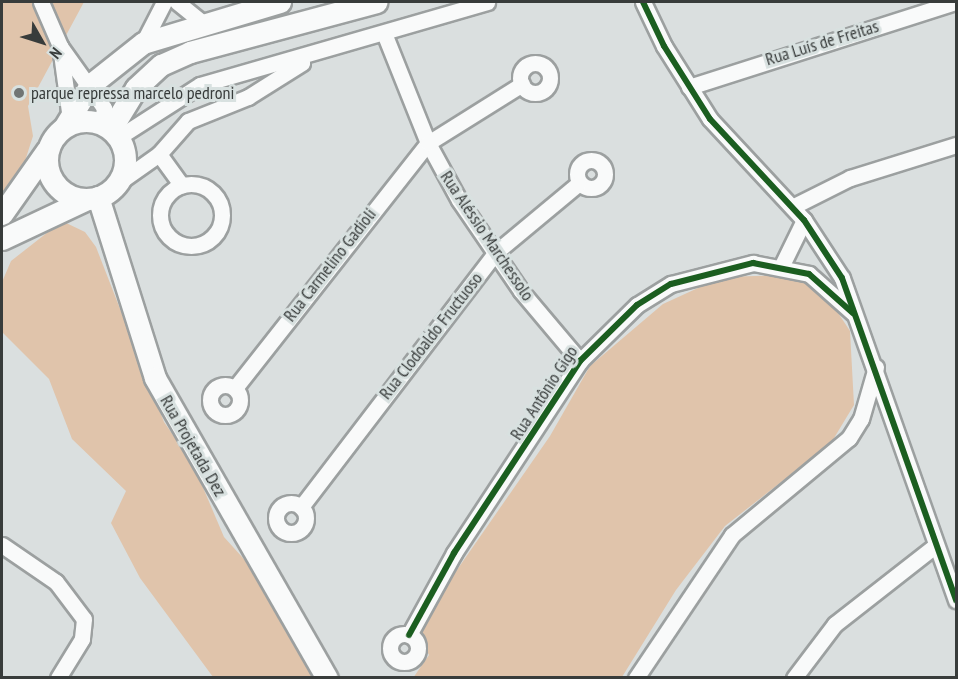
<!DOCTYPE html>
<html>
<head>
<meta charset="utf-8">
<style>
	body { margin:0 }
	#map { position:relative; width:958px; height:679px; overflow:hidden; background:#dadfdf; font-family:"PT Sans Narrow",sans-serif }
	div>[style] { position:absolute }
	[style*='--x'] { left:calc(var(--x)*1px); top:calc(var(--y)*1px); width:calc(var(--w)*1px); rotate:calc(var(--a)*1deg) }
	.green>* { inset:0; background:#e0c4ab }
	.roads { filter:drop-shadow(2px 0 #9ca0a0) drop-shadow(-2px 0 #9ca0a0) drop-shadow(0 2px #9ca0a0) drop-shadow(0 -2px #9ca0a0) }
	.street>* { height:15px; margin:-7.5px; padding:0 7.5px; transform-origin:7.5px; border-radius:7.5px; background:#f9fafa }
	.street>.ring { margin:-7.5px; padding:0; box-sizing:content-box; background:none; border:15px solid #f9fafa; border-radius:50% }
	.secondary>* { height:21px; margin:-10.5px; padding:0 10.5px; transform-origin:10.5px; border-radius:10.5px; background:#f9fafa }
	.secondary>.ring { margin:-10.5px; padding:0; box-sizing:content-box; background:none; border:21px solid #f9fafa; border-radius:50% }
	.cycleway>* { height:6px; margin:-3px; padding:0 3px; transform-origin:3px; border-radius:3px; background:#1b5e20 }
	.dots>* { width:16px; height:16px; translate:-50% -50%; box-sizing:border-box; border:3px solid #d8e1e0; border-radius:50% }
	span { translate:-50% -50%; white-space:nowrap; text-align:center; line-height:1.15; -webkit-text-stroke:6px #d8e1e0; paint-order:stroke }
	.street-label { font-size:18px; color:#383c3b }
	.poi-label { font-size:18px; color:#383c3b }
	.left { translate:0 -50%; text-align:left }
	.frame { position:absolute; inset:0; border:3px solid #383c3b; pointer-events:none }
	.north { position:absolute; left:12px; top:12px; width:60px; height:60px; -webkit-text-stroke:4px #d8e1e0; paint-order:stroke; rotate:129deg; font-size:16px; font-weight:700; line-height:24px; text-align:center; color:#383c3b }
	.north::after { content:''; display:block; margin:auto; width:21px; height:27px; background:#383c3b; clip-path:polygon(50% 0,100% 100%,50% 72%,0 100%) }
</style>
</head>
<body>
<div id="map">
	<div class="green">
		<div style="clip-path:polygon(2px 2px,84px 2px,28px 106px,33px 136px,25px 161px,2px 197px)"></div>
		<div style="clip-path:polygon(62px 221px,85px 232px,96px 247px,164px 422px,193px 464px,224px 537px,252px 568px,319px 677px,213px 677px,140px 578px,111px 523px,126px 491px,72px 439px,49px 379px,2px 332px,2px 282px,11px 261px)"></div>
		<div style="clip-path:polygon(789px 275px,821px 287px,850px 331px,854px 405px,831px 443px,725px 526px,676px 590px,622px 677px,413px 678px,429px 655px,419px 637px,443px 590px,550px 436px,590px 366px,663px 304px,722px 277px)"></div>
	</div>
	<div class="roads">
		<div class="street">
			<div style="--x:41;--y:2;--w:48;--a:66.6"></div>
			<div style="--x:60;--y:46;--w:76;--a:54.6"></div>
			<div style="--x:104;--y:108;--w:15;--a:98"></div>
			<div style="--x:177;--y:2;--w:35;--a:39"></div>
			<div style="--x:643;--y:2;--w:49;--a:64.5"></div>
			<div style="--x:664;--y:46;--w:86;--a:57.8"></div>
			<div style="--x:710;--y:119;--w:138;--a:47.1"></div>
			<div style="--x:804;--y:220;--w:69;--a:56.8"></div>
			<div style="--x:842;--y:278;--w:342;--a:70.5"></div>
			<div style="--x:384;--y:33;--w:118;--a:68.2"></div>
			<div style="--x:428;--y:143;--w:65;--a:61.5"></div>
			<div style="--x:459;--y:200;--w:110;--a:55.7"></div>
			<div style="--x:521;--y:291;--w:92;--a:49.9"></div>
			<div style="--x:143;--y:43;--w:46;--a:-62.9"></div>
			<div style="--x:60;--y:46;--w:67;--a:82.2"></div>
			<div class="ring" style="left:520px;top:63px;width:15px;height:15px"></div>
			<div style="--x:689;--y:87;--w:280;--a:-17.7"></div>
			<div style="--x:119;--y:137;--w:96;--a:-32.7"></div>
			<div style="--x:200;--y:85;--w:299;--a:-16.1"></div>
			<div style="--x:159;--y:154;--w:39;--a:54"></div>
			<div class="ring" style="left:577px;top:160px;width:13px;height:13px"></div>
			<div style="--x:118;--y:183;--w:50;--a:-35.3"></div>
			<div style="--x:159;--y:154;--w:44;--a:-48.7"></div>
			<div style="--x:188;--y:121;--w:65;--a:-21.8"></div>
			<div style="--x:248;--y:97;--w:64;--a:-32.2"></div>
			<div class="ring" style="left:160px;top:184px;width:47px;height:47px"></div>
			<div style="--x:792;--y:207;--w:65;--a:-26.6"></div>
			<div style="--x:850;--y:178;--w:111;--a:-17.3"></div>
			<div style="--x:782;--y:265;--w:50;--a:-63.9"></div>
			<div class="ring" style="left:210px;top:385px;width:15px;height:15px"></div>
			<div style="--x:235;--y:388;--w:312;--a:-51.8"></div>
			<div style="--x:428;--y:143;--w:111;--a:-32.1"></div>
			<div class="ring" style="left:276px;top:503px;width:15px;height:15px"></div>
			<div style="--x:301;--y:507;--w:320;--a:-52.6"></div>
			<div style="--x:495;--y:253;--w:109;--a:-39.8"></div>
			<div style="--x:2;--y:545;--w:65;--a:34.4"></div>
			<div style="--x:56;--y:582;--w:46;--a:52.9"></div>
			<div style="--x:84;--y:619;--w:20;--a:96"></div>
			<div style="--x:82;--y:639;--w:46;--a:121.6"></div>
			<div class="ring" style="left:390px;top:634px;width:13px;height:13px"></div>
			<div style="--x:409;--y:635;--w:94;--a:-61.2"></div>
			<div style="--x:454;--y:553;--w:230;--a:-56.7"></div>
			<div style="--x:580;--y:361;--w:80;--a:-44.5"></div>
			<div style="--x:637;--y:305;--w:40;--a:-32"></div>
			<div style="--x:671;--y:284;--w:85;--a:-14.4"></div>
			<div style="--x:753;--y:263;--w:57;--a:11.1"></div>
			<div style="--x:809;--y:274;--w:59;--a:41.6"></div>
			<div style="--x:636;--y:678;--w:172;--a:-56.1"></div>
			<div style="--x:732;--y:535;--w:152;--a:-39.7"></div>
			<div style="--x:849;--y:438;--w:22;--a:-58"></div>
			<div style="--x:861;--y:419;--w:54;--a:-73.9"></div>
			<div style="--x:794;--y:678;--w:68;--a:-52.8"></div>
			<div style="--x:835;--y:624;--w:128;--a:-38"></div>
		</div>
		<div class="secondary">
			<div class="ring" style="left:47px;top:121px;width:57px;height:57px"></div>
			<div style="--x:65;--y:126;--w:48;--a:-58.6"></div>
			<div style="--x:90;--y:85;--w:68;--a:-38.4"></div>
			<div style="--x:143;--y:43;--w:143;--a:-16.7"></div>
			<div style="--x:111;--y:129;--w:48;--a:-58.6"></div>
			<div style="--x:136;--y:88;--w:34;--a:-43"></div>
			<div style="--x:161;--y:65;--w:32;--a:-24"></div>
			<div style="--x:190;--y:52;--w:193;--a:-15"></div>
			<div style="--x:98;--y:197;--w:190;--a:72.5"></div>
			<div style="--x:155;--y:378;--w:346;--a:60.2"></div>
			<div style="--x:2;--y:214;--w:78;--a:-54.9"></div>
			<div style="--x:2;--y:239;--w:94;--a:-25.2"></div>
		</div>
	</div>
	<div class="cycleway">
		<div style="--x:643;--y:2;--w:49;--a:64.5"></div>
		<div style="--x:664;--y:46;--w:86;--a:57.8"></div>
		<div style="--x:710;--y:119;--w:138;--a:47.1"></div>
		<div style="--x:804;--y:220;--w:69;--a:56.8"></div>
		<div style="--x:842;--y:278;--w:342;--a:70.5"></div>
		<div style="--x:409;--y:635;--w:94;--a:-61.2"></div>
		<div style="--x:454;--y:553;--w:230;--a:-56.7"></div>
		<div style="--x:580;--y:361;--w:80;--a:-44.5"></div>
		<div style="--x:637;--y:305;--w:40;--a:-32"></div>
		<div style="--x:671;--y:284;--w:85;--a:-14.4"></div>
		<div style="--x:753;--y:263;--w:57;--a:11.1"></div>
		<div style="--x:809;--y:274;--w:59;--a:41.6"></div>
	</div>
	<div class="dots">
		<div style="left:19px;top:93px;background:#717574"></div>
	</div>
	<div class="street-label">
		<span style="left:822px;top:43px;rotate:-17deg">Rua Luís de Freitas</span>
		<span style="left:487px;top:236px;rotate:56deg">Rua Aléssio Marchessolo</span>
		<span style="left:330px;top:265px;rotate:-52deg">Rua Carmelino Gadioli</span>
		<span style="left:431px;top:336px;rotate:-52deg">Rua Clodoaldo Fructuoso</span>
		<span style="left:544px;top:393px;rotate:-57deg">Rua Antônio Gigo</span>
		<span style="left:193px;top:446px;rotate:60deg">Rua Projetada Dez</span>
	</div>
	<div class="poi-label">
		<span class="left" style="left:31px;top:93px">parque repressa marcelo pedroni</span>
	</div>
	<div class="frame"></div>
	<div class="north">N</div>
</div>
</body>
</html>
